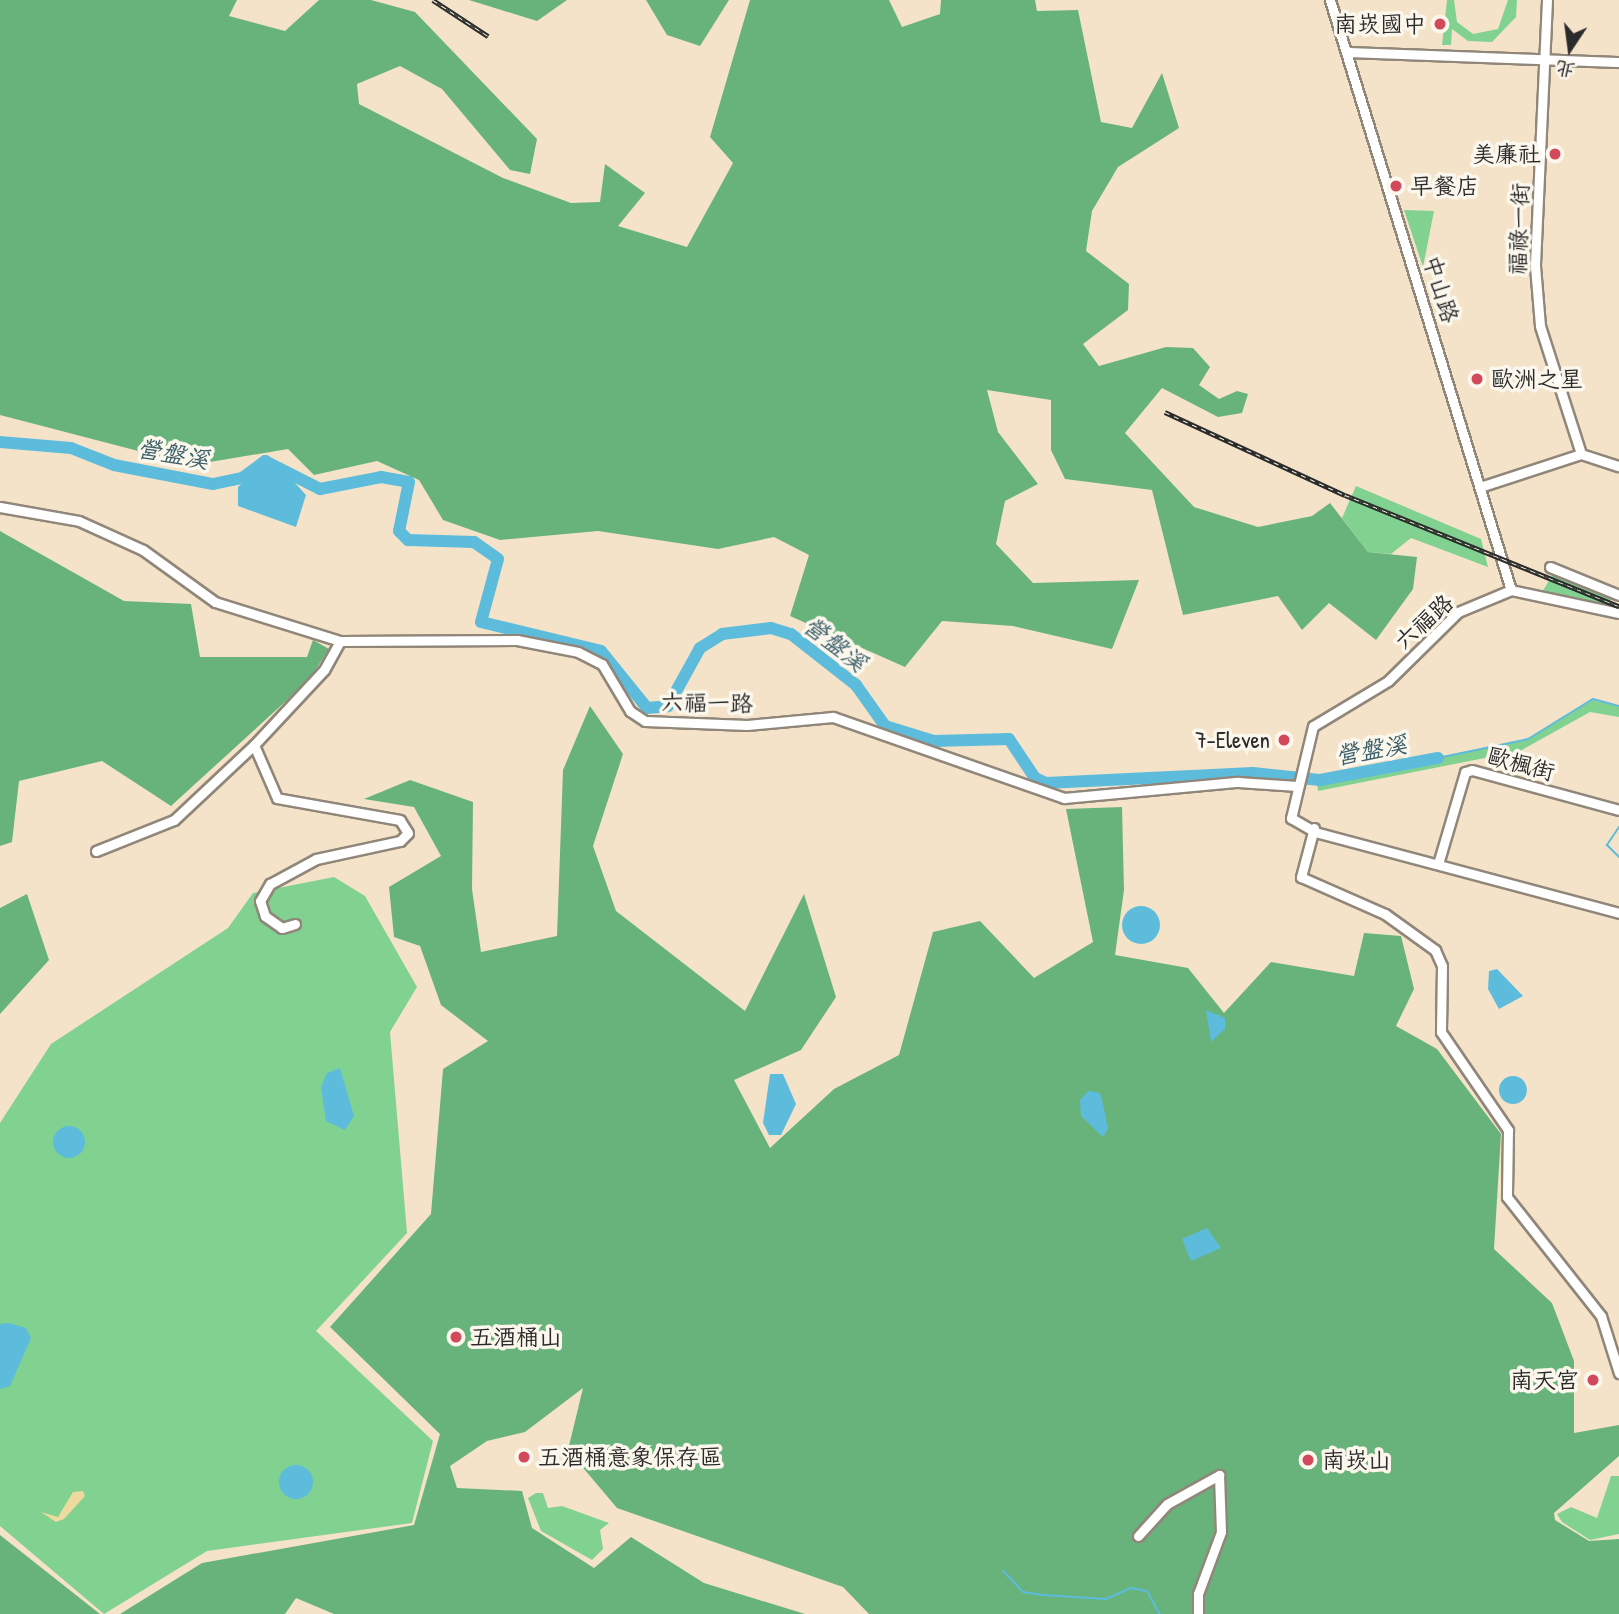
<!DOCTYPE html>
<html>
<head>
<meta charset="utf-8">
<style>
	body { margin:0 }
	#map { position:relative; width:1619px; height:1614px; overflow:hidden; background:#f5e3c9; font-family:"Patrick Hand","LXGW WenKai TC",sans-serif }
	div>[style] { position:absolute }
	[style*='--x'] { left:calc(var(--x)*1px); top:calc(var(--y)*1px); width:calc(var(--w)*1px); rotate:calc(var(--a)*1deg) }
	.green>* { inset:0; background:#81d191 }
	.forest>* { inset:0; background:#68b37b }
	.sand>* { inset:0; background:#eeda9e }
	.water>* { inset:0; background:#5dbcdb }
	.round { border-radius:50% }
	.stream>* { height:2px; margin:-1px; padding:0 1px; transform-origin:1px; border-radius:1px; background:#5dbcdb }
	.river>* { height:12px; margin:-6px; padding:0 6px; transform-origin:6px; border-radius:6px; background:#5dbcdb }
	.roads { filter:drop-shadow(2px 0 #90877a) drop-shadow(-2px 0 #90877a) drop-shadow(0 2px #90877a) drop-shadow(0 -2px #90877a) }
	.minor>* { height:9px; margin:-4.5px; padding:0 4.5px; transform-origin:4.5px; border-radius:4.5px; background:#fff }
	.rail>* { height:4.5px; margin-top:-2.25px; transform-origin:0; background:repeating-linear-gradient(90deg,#fbf7ec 0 5px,#2b2b2b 0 10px); box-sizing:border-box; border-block:2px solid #2b2b2b }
	.dots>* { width:19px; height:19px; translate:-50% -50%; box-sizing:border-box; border:4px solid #fbf7ec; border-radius:50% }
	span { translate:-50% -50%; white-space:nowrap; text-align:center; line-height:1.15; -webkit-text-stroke:7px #fbf7ec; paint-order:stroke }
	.poi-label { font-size:23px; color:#2b2b2b }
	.right { translate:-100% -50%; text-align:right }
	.left { translate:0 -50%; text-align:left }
	.street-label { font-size:23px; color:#2b2b2b }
	.water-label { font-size:24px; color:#3c5e69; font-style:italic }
	.north { position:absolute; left:1535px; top:14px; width:70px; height:70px; -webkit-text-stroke:5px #fbf7ec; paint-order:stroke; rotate:193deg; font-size:19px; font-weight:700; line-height:28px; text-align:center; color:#2b2b2b }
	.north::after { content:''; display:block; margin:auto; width:24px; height:32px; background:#2b2b2b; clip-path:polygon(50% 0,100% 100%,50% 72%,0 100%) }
</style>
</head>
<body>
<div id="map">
	<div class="green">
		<div style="clip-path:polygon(1447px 0,1454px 0,1457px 22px,1473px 34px,1498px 29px,1508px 0,1517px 0,1516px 17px,1492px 42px,1468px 41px,1452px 29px,1451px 45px,1442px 45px)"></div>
		<div style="clip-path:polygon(1404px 210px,1434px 211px,1423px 267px)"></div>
		<div style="clip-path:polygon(1356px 486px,1481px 539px,1488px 567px,1411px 538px,1391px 554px,1368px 552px,1342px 518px)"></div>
		<div style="clip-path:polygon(1554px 572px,1613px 596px,1606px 608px,1541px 594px)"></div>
		<div style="clip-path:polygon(1593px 700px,1619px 706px,1619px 717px,1590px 712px,1520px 751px,1318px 791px,1317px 781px,1528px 739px)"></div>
		<div style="clip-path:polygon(334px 877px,365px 896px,417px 987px,390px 1032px,407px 1233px,316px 1331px,433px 1441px,412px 1523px,207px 1551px,104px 1614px,0 1526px,0 1123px,51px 1044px,228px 928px,253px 893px)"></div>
		<div style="clip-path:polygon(1611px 1476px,1619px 1476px,1619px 1534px,1590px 1540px,1562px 1522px,1557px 1514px,1571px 1507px,1597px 1518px)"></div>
		<div style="clip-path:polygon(536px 1493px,543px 1493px,548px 1508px,562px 1506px,609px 1523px,600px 1530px,603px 1549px,592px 1560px,541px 1531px,528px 1498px)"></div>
	</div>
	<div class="forest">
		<div style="clip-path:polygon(0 0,237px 0,229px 16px,285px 31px,319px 0,371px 0,415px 12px,537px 139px,530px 174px,510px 170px,442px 89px,400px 66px,357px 84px,359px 104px,503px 178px,571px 203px,600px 202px,605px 164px,645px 193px,618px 226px,687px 247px,733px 163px,710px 137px,750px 0,889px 0,902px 27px,940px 14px,941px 0,1035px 0,1037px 11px,1078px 10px,1101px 122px,1132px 128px,1162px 73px,1179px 128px,1118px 167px,1092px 211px,1086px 251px,1129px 284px,1128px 310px,1083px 344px,1099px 366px,1166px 347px,1193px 348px,1210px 367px,1199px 385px,1219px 399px,1237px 391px,1248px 394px,1242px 413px,1218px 417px,1162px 388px,1125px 433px,1194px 507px,1258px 527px,1312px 516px,1330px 503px,1368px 552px,1417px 557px,1413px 589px,1376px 640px,1329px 603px,1302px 630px,1278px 596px,1183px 615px,1152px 490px,1065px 479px,1051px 450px,1051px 400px,987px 390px,998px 432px,1038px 484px,1005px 501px,996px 544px,1033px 583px,1139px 580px,1112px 649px,1013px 626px,942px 621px,905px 667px,790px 616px,809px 555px,774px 537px,718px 549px,598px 531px,500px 540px,443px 520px,419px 480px,377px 461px,314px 475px,288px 449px,192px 465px,0 415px)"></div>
		<div style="clip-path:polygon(469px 0,567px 0,537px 21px)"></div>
		<div style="clip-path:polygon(646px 0,729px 0,700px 46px,667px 35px)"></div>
		<div style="clip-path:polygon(0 531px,124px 601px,191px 604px,200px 657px,307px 657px,313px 640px,329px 649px,309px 680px,171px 806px,102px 761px,19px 781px,12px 842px,0 846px)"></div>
		<div style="clip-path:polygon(590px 706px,623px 754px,593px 846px,616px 911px,745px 1011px,804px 894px,836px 997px,801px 1050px,734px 1080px,770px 1148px,834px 1089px,899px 1055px,933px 932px,980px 921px,1034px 978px,1093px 942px,1066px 809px,1122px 807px,1124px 890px,1115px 955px,1188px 968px,1224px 1013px,1271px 962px,1354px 976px,1364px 933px,1401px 936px,1414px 989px,1396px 1026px,1437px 1049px,1501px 1134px,1494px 1249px,1552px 1303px,1574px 1361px,1574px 1433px,1619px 1425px,1619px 1456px,1554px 1513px,1555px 1520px,1589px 1541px,1619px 1539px,1619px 1614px,869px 1614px,843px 1587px,617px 1508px,568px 1450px,583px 1388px,525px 1432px,487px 1441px,450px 1466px,457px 1488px,522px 1491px,532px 1528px,594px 1568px,631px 1537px,704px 1583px,805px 1614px,334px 1614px,296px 1598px,285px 1614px,120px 1614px,202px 1563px,414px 1525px,440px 1434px,330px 1327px,431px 1214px,443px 1069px,488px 1041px,441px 1005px,420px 946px,394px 937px,389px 887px,441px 856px,414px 807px,364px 799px,410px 780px,473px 802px,472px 889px,481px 952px,557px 936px,563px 770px)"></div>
		<div style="clip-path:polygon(27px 894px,49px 960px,0 1014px,0 908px)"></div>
		<div style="clip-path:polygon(0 1535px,100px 1614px,0 1614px)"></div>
	</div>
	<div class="sand">
		<div style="clip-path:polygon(83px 1491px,85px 1496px,64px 1519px,56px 1522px,41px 1512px,58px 1517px,73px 1492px)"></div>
	</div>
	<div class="water">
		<div style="clip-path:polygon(262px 466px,286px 473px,306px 495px,296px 527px,238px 506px,238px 487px)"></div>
		<div class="round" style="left:1122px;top:906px;width:38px;height:38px"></div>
		<div style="clip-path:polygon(1497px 969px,1523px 996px,1499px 1009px,1488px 989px,1489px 971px)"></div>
		<div style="clip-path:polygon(1206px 1010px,1225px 1018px,1225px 1029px,1211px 1042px)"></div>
		<div style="clip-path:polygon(340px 1068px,354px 1116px,345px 1130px,326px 1121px,321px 1087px,327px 1073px)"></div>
		<div style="clip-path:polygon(770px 1074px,783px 1074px,796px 1104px,781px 1135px,769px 1135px,763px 1123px)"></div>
		<div class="round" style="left:1499px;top:1076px;width:28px;height:28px"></div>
		<div style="clip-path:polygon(1088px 1091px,1100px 1093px,1103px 1104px,1108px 1129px,1103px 1137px,1081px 1116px,1080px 1100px)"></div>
		<div class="round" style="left:53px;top:1126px;width:32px;height:32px"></div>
		<div style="clip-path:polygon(1207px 1228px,1221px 1248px,1191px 1261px,1182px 1239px)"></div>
		<div style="clip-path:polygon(9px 1323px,26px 1328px,31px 1338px,10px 1386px,0 1389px,0 1324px)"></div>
		<div class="round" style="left:279px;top:1465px;width:34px;height:34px"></div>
	</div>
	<div class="stream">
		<div style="--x:1438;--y:758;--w:92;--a:-11.9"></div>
		<div style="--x:1528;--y:739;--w:76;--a:-31.6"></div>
		<div style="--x:1593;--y:699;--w:27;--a:15"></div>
		<div style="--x:1619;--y:827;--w:22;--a:124"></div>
		<div style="--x:1607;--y:845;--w:17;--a:45"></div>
		<div style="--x:1003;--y:1571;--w:29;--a:46"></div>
		<div style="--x:1023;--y:1592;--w:18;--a:9"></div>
		<div style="--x:1041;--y:1595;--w:65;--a:3.5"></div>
		<div style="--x:1106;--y:1599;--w:27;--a:-24"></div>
		<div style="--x:1131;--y:1588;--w:16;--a:11"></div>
		<div style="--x:1147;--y:1591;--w:26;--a:61"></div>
	</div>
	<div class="river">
		<div style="--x:0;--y:442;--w:71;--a:4.8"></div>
		<div style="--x:71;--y:448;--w:46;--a:21.6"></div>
		<div style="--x:114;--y:465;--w:101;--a:10.9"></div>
		<div style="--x:213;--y:484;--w:30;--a:-12"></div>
		<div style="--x:242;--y:478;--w:29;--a:-36"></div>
		<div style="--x:265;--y:461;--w:62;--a:27"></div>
		<div style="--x:320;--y:489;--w:62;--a:-11.1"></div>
		<div style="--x:381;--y:477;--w:28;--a:10"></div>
		<div style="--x:409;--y:482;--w:50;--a:101.5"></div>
		<div style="--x:399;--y:531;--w:13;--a:45"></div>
		<div style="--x:408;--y:540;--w:66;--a:1.7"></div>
		<div style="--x:474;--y:542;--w:29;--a:35"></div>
		<div style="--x:498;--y:559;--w:65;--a:105.1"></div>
		<div style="--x:481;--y:622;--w:123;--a:13.6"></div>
		<div style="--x:601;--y:651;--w:73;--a:51.1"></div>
		<div style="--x:647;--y:708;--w:21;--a:-5"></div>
		<div style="--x:668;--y:706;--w:66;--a:-61.1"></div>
		<div style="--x:700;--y:648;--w:26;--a:-32"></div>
		<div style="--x:722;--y:634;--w:49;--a:-7"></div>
		<div style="--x:771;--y:628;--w:21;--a:17"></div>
		<div style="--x:791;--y:634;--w:83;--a:38.1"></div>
		<div style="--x:856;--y:685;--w:50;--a:54.7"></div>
		<div style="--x:885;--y:726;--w:51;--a:17"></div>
		<div style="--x:934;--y:741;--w:75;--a:-1.5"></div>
		<div style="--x:1009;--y:739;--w:47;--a:56.3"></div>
		<div style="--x:1035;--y:778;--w:12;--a:24"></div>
		<div style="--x:1046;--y:783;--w:207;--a:-2.8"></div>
		<div style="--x:1253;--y:773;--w:67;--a:6"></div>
		<div style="--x:1320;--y:780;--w:120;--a:-10.6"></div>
	</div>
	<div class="roads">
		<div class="minor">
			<div style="--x:1330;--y:0;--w:617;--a:72.95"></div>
			<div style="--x:1547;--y:0;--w:266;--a:92.6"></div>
			<div style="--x:1535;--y:266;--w:60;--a:85.2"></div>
			<div style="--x:1540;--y:326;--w:134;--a:72.2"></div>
			<div style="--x:1581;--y:454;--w:40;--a:18"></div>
			<div style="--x:1346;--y:52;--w:273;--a:2.1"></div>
			<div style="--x:1483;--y:486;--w:103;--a:-18.1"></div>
			<div style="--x:0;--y:507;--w:80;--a:10"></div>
			<div style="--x:79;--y:521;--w:70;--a:24.4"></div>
			<div style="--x:143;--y:550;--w:89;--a:35.8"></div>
			<div style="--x:215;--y:602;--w:131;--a:17.3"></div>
			<div style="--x:340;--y:641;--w:177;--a:-0.3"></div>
			<div style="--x:517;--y:640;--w:62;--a:11.1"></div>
			<div style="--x:578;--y:652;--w:27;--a:27"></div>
			<div style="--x:602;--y:664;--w:55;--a:59.2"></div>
			<div style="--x:630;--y:711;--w:18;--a:34"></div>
			<div style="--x:645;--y:721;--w:102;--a:2.2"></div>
			<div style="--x:747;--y:725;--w:86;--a:-5.3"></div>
			<div style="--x:833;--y:717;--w:245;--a:19.3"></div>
			<div style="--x:1064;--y:798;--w:175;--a:-5.3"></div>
			<div style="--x:1238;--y:782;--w:59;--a:3.9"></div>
			<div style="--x:1550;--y:567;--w:74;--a:22.1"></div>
			<div style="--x:1619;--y:613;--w:110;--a:-168"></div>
			<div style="--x:1511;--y:590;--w:57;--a:157.5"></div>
			<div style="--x:1458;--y:612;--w:98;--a:135.4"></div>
			<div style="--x:1388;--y:681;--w:87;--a:149"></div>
			<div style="--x:1313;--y:726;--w:95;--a:103.4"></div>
			<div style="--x:1291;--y:818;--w:28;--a:30"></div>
			<div style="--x:1315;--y:832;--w:315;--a:14.9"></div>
			<div style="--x:1314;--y:828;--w:51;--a:104.9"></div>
			<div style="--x:1301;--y:877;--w:92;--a:23.8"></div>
			<div style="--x:1385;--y:914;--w:62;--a:35.8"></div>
			<div style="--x:1435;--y:950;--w:17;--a:66"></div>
			<div style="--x:1442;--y:966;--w:66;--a:90.9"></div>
			<div style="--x:1441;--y:1032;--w:119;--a:55.6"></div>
			<div style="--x:1508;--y:1130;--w:67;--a:90.9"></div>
			<div style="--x:1507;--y:1197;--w:152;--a:51.7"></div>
			<div style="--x:1601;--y:1316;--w:60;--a:72.5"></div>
			<div style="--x:96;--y:851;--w:84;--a:-21.7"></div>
			<div style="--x:174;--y:820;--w:110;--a:-43.2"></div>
			<div style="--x:1438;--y:864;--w:96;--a:-73.6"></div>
			<div style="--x:1465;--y:772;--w:7;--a:-16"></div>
			<div style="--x:1472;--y:770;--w:152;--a:15.2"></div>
			<div style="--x:295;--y:924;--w:14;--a:163"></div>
			<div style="--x:282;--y:928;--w:21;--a:-145"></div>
			<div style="--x:265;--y:916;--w:16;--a:-108"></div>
			<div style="--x:260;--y:901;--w:20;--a:-60"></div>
			<div style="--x:270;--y:884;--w:52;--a:-28.5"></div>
			<div style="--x:316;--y:859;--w:86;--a:-12.1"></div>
			<div style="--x:400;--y:841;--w:11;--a:-45"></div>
			<div style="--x:408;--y:833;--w:15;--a:-122"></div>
			<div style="--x:400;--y:820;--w:125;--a:-169.9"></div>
			<div style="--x:277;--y:798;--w:58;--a:-113.5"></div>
			<div style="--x:254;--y:745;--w:103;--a:-47"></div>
			<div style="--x:324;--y:670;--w:33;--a:-61"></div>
			<div style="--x:1138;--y:1536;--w:43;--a:-47.8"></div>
			<div style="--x:1167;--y:1504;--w:60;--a:-29.1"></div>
			<div style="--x:1219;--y:1475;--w:57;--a:88"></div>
			<div style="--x:1221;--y:1532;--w:66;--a:110.4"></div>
			<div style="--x:1198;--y:1594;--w:20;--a:90"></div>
		</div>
	</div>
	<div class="rail">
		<div style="--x:433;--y:0;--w:66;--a:33.2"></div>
		<div style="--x:1165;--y:412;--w:198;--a:24.8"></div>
		<div style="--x:1345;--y:495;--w:296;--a:22.1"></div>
	</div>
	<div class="dots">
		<div style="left:1440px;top:24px;background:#d1495b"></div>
		<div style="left:1555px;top:154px;background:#d1495b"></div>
		<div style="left:1396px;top:186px;background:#d1495b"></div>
		<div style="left:1477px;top:379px;background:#d1495b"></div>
		<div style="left:1284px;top:740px;background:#d1495b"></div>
		<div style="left:456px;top:1337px;background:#d1495b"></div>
		<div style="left:1593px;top:1380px;background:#d1495b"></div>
		<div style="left:524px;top:1457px;background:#d1495b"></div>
		<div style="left:1308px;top:1460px;background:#d1495b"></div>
	</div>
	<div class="poi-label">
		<span class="right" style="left:1426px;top:24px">南崁國中</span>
		<span class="right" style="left:1541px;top:154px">美廉社</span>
		<span class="left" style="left:1410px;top:186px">早餐店</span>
		<span class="left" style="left:1491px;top:379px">歐洲之星</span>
		<span class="right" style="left:1270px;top:740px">7-Eleven</span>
		<span class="left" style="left:470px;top:1337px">五酒桶山</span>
		<span class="right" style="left:1579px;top:1380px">南天宮</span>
		<span class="left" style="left:538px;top:1457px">五酒桶意象保存區</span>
		<span class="left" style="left:1322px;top:1460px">南崁山</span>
	</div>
	<div class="street-label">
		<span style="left:1519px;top:229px;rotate:-88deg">福祿一街</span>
		<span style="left:1441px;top:289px;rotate:73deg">中山路</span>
		<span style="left:1424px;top:622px;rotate:-42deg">六福路</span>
		<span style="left:707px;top:703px;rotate:1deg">六福一路</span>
		<span style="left:1521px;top:764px;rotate:15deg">歐楓街</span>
	</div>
	<div class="water-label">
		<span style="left:173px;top:454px;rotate:10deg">營盤溪</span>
		<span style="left:835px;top:644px;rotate:38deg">營盤溪</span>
		<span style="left:1371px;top:750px;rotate:-10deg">營盤溪</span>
	</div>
	<div class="north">北</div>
</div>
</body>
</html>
